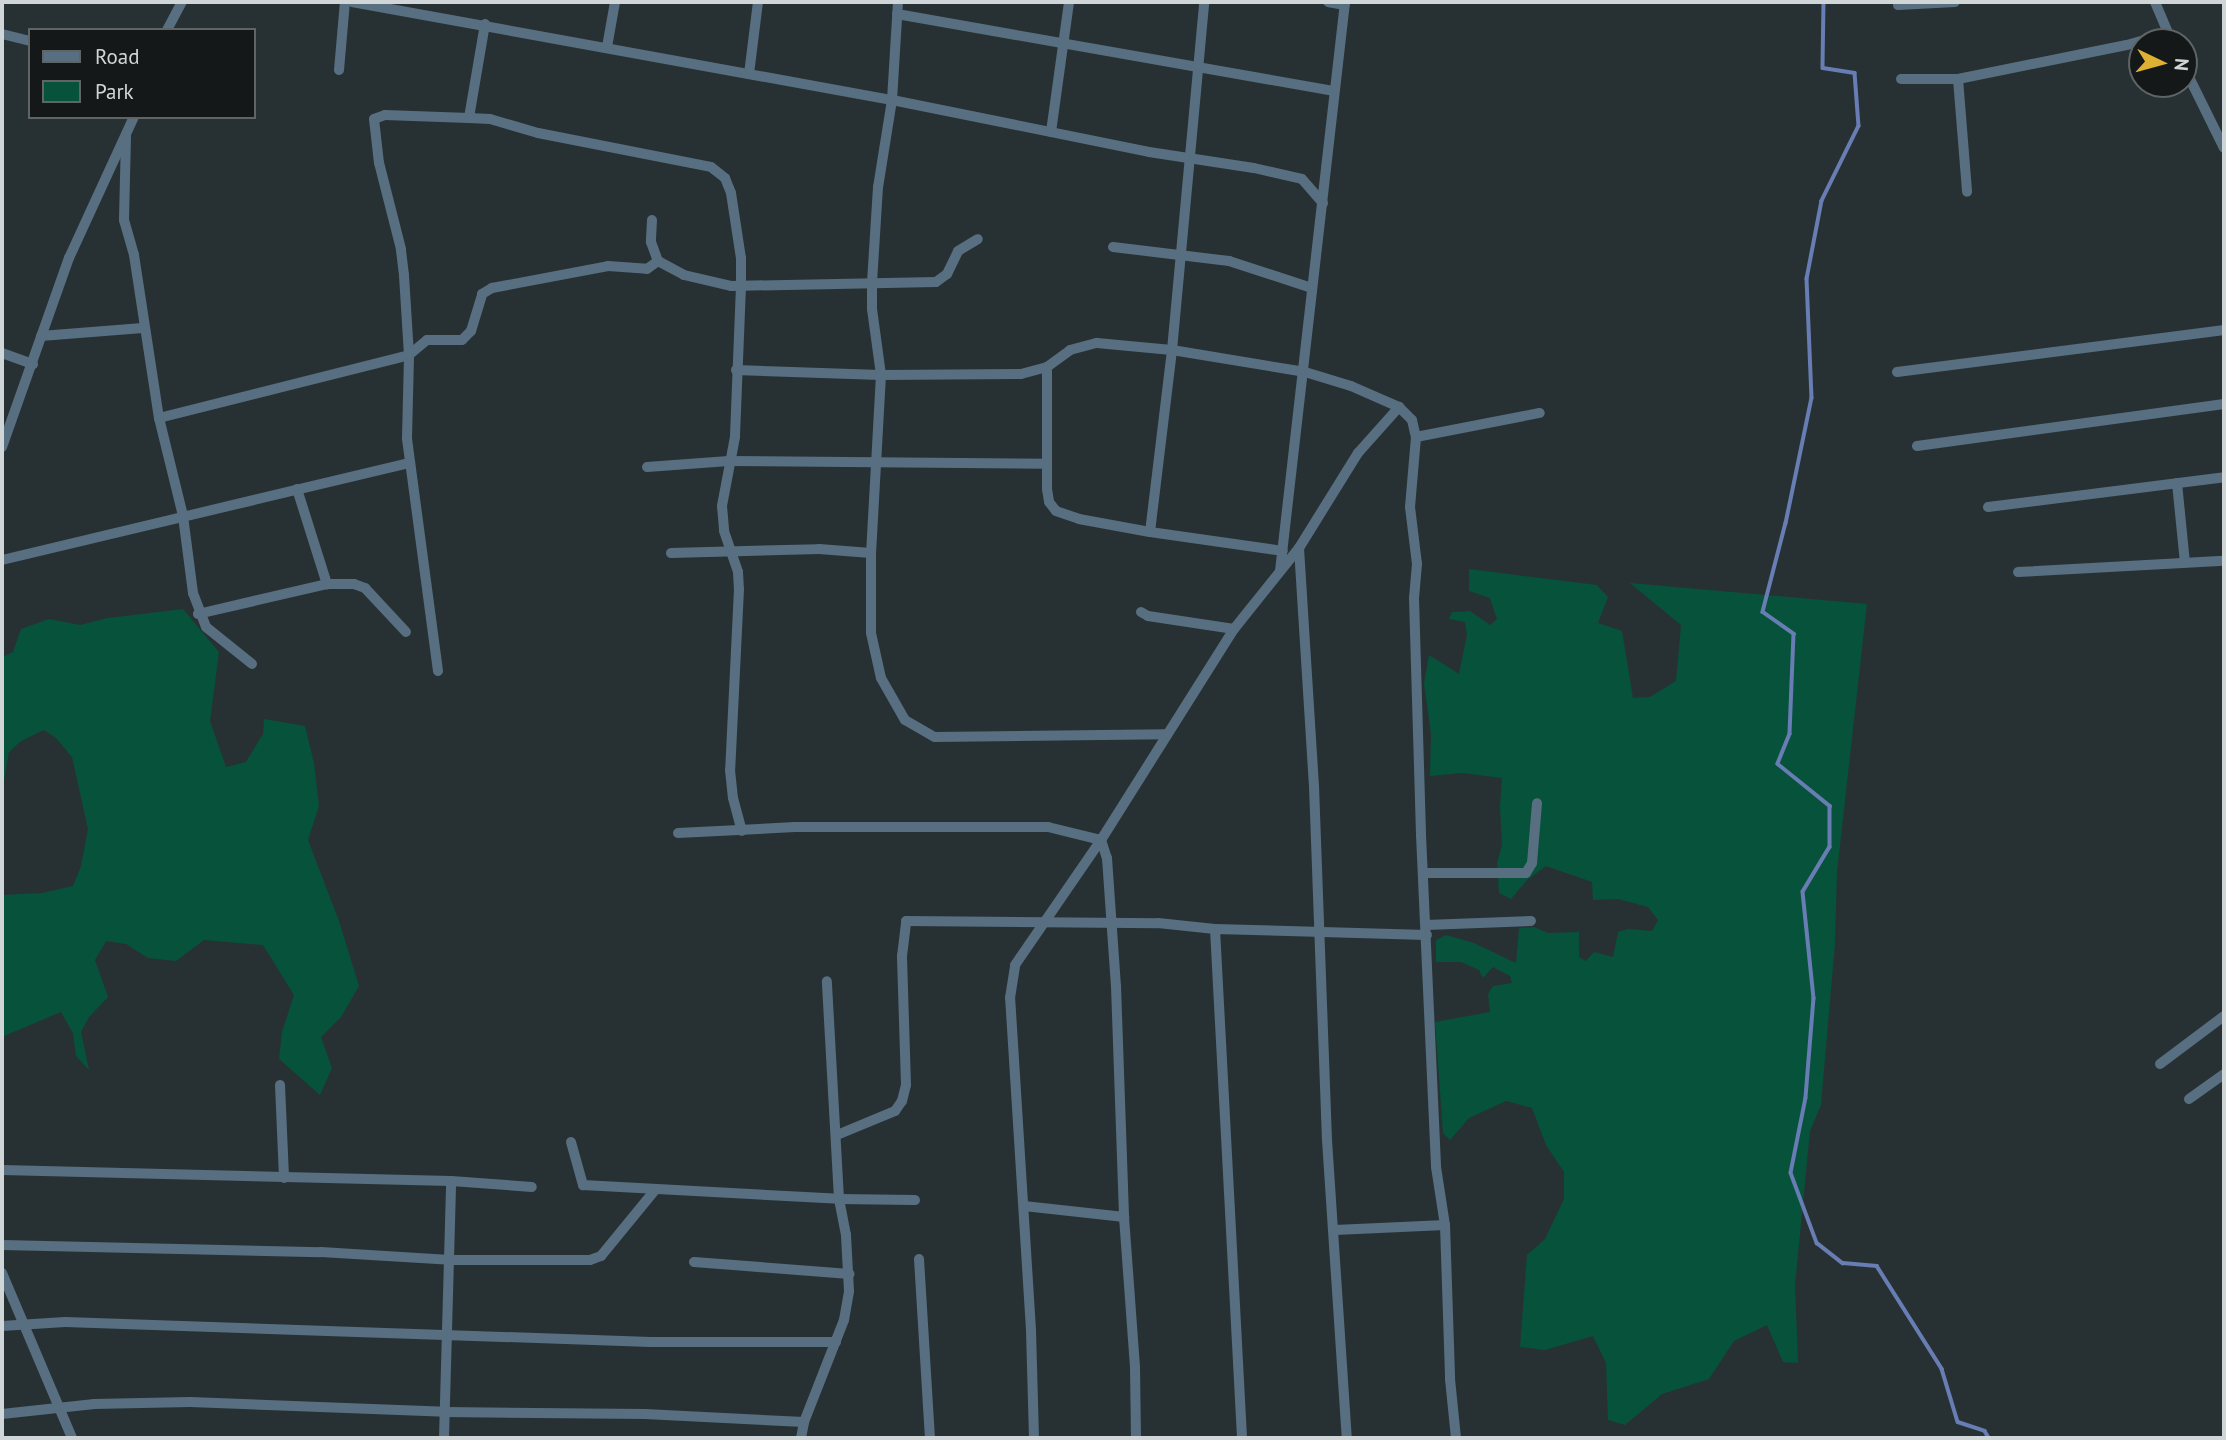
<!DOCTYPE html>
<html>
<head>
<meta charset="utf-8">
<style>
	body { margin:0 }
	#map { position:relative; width:2226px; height:1440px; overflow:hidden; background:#273134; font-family:"PT Sans",sans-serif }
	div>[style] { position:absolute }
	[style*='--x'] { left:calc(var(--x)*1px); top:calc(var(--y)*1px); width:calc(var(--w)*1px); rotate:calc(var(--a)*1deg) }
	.green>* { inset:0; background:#07523a }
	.stream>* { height:3.5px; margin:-1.75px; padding:0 1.75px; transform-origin:1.75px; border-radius:1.75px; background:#687db3 }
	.minor>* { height:10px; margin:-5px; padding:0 5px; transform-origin:5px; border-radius:5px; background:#586f81 }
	span { translate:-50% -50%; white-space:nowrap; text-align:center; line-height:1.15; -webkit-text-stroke:7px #141819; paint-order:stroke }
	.frame { position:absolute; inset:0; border:4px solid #d0d6d8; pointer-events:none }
	.legend { position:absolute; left:28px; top:28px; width:228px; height:91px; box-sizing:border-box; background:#141819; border:2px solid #5f6465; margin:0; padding:9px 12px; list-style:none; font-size:21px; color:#d0d6d8 }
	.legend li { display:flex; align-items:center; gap:14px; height:35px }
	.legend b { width:35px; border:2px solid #5f6465 }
	.north { position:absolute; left:2128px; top:28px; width:70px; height:70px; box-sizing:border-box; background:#141819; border:2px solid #5f6465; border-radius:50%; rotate:95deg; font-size:19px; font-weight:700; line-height:28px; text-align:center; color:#d0d6d8 }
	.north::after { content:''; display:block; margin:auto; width:24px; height:32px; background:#deb133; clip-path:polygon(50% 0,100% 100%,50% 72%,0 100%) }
</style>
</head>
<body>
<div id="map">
	<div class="green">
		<div style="clip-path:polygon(1469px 569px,1597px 585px,1608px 597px,1598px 623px,1622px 631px,1633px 698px,1650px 697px,1676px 681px,1681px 625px,1630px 583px,1867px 604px,1837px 872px,1835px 943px,1821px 1105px,1810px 1131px,1795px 1285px,1798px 1363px,1783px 1362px,1767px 1325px,1734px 1341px,1709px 1379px,1662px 1394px,1625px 1425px,1608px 1420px,1606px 1363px,1593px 1336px,1545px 1350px,1520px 1347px,1527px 1255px,1545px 1239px,1564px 1199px,1564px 1172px,1546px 1145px,1532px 1108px,1506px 1101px,1469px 1118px,1450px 1140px,1443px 1133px,1435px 1022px,1490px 1012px,1488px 994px,1493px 986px,1512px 983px,1510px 976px,1493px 967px,1483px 978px,1479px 970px,1461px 962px,1436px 962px,1436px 940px,1446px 935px,1474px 943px,1516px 963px,1519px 928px,1534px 927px,1548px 933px,1579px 932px,1579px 957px,1586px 961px,1594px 952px,1613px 957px,1618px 932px,1628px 929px,1652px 931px,1658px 920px,1648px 907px,1618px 899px,1593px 900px,1592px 882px,1546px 866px,1527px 880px,1511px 899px,1499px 893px,1497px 863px,1502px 845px,1500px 807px,1502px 778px,1462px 773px,1430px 776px,1431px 734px,1424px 683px,1429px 655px,1459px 674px,1467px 635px,1465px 622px,1449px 619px,1452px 612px,1470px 611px,1490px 625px,1497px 619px,1490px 598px,1469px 591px)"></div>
		<div style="clip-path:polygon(183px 609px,219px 652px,210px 721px,226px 767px,246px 762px,263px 734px,264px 719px,305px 726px,314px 763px,319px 806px,308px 840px,339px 921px,359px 986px,341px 1017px,321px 1037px,332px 1068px,320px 1095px,279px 1059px,282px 1032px,294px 995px,263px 945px,204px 940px,176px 961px,148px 958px,126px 944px,106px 941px,95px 960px,108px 997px,89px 1017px,81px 1032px,89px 1070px,76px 1056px,73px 1033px,61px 1012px,4px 1036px,2px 1032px,2px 895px,42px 893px,73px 886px,81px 866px,88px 829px,72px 757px,56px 738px,44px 730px,21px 741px,9px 752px,2px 793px,2px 657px,13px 652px,21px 629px,49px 619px,80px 625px,108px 618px)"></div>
	</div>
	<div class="stream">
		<div style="--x:1824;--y:2;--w:66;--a:90.9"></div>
		<div style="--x:1823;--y:68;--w:32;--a:9"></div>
		<div style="--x:1855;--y:73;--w:53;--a:85.7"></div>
		<div style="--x:1859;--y:126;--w:84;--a:116.3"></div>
		<div style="--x:1822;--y:201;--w:79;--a:100.9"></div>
		<div style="--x:1807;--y:279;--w:119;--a:87.6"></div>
		<div style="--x:1812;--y:398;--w:128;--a:101.7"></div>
		<div style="--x:1786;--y:523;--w:92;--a:104.5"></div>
		<div style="--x:1763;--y:612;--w:38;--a:35"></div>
		<div style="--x:1794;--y:634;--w:100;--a:92.3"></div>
		<div style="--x:1790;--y:734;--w:32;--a:112"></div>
		<div style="--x:1778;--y:764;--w:67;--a:38.9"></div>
		<div style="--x:1830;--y:806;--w:41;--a:90"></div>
		<div style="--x:1830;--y:847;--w:52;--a:121"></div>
		<div style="--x:1803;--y:892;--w:107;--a:84.1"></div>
		<div style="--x:1814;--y:998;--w:100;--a:94.6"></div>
		<div style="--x:1806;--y:1098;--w:76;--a:101.3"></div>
		<div style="--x:1791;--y:1173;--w:75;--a:69.6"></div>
		<div style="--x:1817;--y:1243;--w:33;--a:38"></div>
		<div style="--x:1843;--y:1263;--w:34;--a:5"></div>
		<div style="--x:1877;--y:1266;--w:122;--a:57.7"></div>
		<div style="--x:1942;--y:1369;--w:55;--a:73.2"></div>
		<div style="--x:1958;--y:1422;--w:28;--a:18"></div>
		<div style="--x:1985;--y:1431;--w:8;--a:60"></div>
	</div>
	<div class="minor">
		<div style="--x:352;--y:2;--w:549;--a:10.29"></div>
		<div style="--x:892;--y:100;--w:262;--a:11.4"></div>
		<div style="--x:1149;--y:152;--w:106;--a:8.7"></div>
		<div style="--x:1254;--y:168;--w:49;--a:12.9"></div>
		<div style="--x:1302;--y:179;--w:32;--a:49"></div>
		<div style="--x:898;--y:2;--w:98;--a:93.5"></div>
		<div style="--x:892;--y:100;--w:88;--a:99.1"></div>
		<div style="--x:878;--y:187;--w:95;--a:93.6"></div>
		<div style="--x:872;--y:282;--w:27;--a:90"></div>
		<div style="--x:872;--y:309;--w:67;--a:82.2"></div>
		<div style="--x:881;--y:375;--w:178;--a:93.2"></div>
		<div style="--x:871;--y:553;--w:80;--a:90"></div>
		<div style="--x:871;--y:633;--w:46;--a:77.5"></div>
		<div style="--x:881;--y:678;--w:48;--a:60.3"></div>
		<div style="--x:905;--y:720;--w:34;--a:30"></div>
		<div style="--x:935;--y:737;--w:231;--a:-0.7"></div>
		<div style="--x:1328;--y:2;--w:17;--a:10"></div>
		<div style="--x:2155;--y:2;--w:43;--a:67"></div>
		<div style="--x:1898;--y:5;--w:57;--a:-3"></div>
		<div style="--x:897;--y:14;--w:443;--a:10"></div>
		<div style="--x:485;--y:24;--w:95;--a:99.7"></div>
		<div style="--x:469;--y:118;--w:21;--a:3"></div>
		<div style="--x:490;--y:119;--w:50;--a:16.3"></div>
		<div style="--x:538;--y:133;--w:176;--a:11.1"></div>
		<div style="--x:711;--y:167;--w:18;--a:38"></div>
		<div style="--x:725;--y:178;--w:16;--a:68"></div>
		<div style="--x:731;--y:193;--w:66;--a:81.3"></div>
		<div style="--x:741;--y:258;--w:28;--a:90"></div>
		<div style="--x:741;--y:286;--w:151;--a:92.3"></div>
		<div style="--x:735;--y:437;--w:70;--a:100.7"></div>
		<div style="--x:722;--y:506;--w:25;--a:85"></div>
		<div style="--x:724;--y:531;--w:43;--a:71.1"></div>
		<div style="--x:738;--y:572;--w:17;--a:87"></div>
		<div style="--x:739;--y:589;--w:181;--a:92.8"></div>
		<div style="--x:730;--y:770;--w:28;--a:84"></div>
		<div style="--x:733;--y:798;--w:34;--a:75"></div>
		<div style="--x:167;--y:30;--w:32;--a:-62"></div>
		<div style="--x:2;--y:34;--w:29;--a:14"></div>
		<div style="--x:607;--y:47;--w:46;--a:-79.9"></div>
		<div style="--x:2184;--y:67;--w:90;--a:63.7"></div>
		<div style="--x:339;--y:70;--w:68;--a:-85"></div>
		<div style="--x:749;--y:74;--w:73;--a:-82.9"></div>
		<div style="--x:1901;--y:79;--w:57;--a:0"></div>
		<div style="--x:1958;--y:79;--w:172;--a:-11.4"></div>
		<div style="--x:2127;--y:45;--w:43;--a:-16.3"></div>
		<div style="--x:1958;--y:79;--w:113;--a:85.4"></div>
		<div style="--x:1051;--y:132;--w:131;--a:-82.1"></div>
		<div style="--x:126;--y:137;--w:83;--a:91.4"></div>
		<div style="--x:124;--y:220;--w:36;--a:74"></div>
		<div style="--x:134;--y:255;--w:165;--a:81.3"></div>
		<div style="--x:159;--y:418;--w:101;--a:76.2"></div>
		<div style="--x:183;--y:516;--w:78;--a:82.6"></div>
		<div style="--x:193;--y:593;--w:36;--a:69"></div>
		<div style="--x:206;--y:627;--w:59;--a:38.8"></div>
		<div style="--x:652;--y:220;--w:22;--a:93"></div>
		<div style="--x:651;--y:242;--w:20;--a:70"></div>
		<div style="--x:658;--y:261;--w:30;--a:28"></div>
		<div style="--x:684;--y:275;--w:48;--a:13.2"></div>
		<div style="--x:731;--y:286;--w:205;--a:-1.1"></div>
		<div style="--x:936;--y:282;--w:14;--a:-36"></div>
		<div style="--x:947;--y:274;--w:25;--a:-64"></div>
		<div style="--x:958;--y:251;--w:23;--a:-31"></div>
		<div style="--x:1113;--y:247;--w:117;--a:6.9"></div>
		<div style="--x:1229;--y:261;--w:87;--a:18"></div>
		<div style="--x:41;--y:336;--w:102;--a:-4.5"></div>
		<div style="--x:2;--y:353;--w:33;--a:20"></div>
		<div style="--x:1047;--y:367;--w:122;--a:90"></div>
		<div style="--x:1047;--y:489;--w:13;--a:81"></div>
		<div style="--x:1049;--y:502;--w:11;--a:52"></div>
		<div style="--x:1056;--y:511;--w:24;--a:19"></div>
		<div style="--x:1079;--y:519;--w:72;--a:10.4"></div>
		<div style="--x:1150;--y:532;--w:134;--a:8.1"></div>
		<div style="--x:736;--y:370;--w:145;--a:2"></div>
		<div style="--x:881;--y:375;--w:140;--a:-0.4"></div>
		<div style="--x:1021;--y:374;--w:27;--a:-15"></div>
		<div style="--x:1047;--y:367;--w:29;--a:-36"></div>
		<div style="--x:1070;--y:350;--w:28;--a:-15"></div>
		<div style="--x:1097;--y:343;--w:75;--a:5.3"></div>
		<div style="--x:1172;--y:350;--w:135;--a:9.4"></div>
		<div style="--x:1305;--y:372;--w:48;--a:16.9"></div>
		<div style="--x:1351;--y:386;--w:52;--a:23.6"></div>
		<div style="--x:1897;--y:372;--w:330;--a:-7.3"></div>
		<div style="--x:159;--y:418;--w:258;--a:-14.1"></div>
		<div style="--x:409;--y:355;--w:23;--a:-40"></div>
		<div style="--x:427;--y:340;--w:35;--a:0"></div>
		<div style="--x:462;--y:340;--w:13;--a:-45"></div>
		<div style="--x:471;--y:331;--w:39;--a:-73"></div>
		<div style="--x:482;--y:294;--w:12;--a:-31"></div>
		<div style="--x:492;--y:288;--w:118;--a:-10.7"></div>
		<div style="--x:608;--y:266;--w:39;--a:4"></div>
		<div style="--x:647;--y:269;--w:14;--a:-36"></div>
		<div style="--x:1416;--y:437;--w:126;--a:-11"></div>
		<div style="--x:1917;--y:446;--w:310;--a:-7.8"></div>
		<div style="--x:2;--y:447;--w:201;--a:-70.5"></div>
		<div style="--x:69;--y:258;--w:155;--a:-65.3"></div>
		<div style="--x:647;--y:467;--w:82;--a:-4.2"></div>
		<div style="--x:729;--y:461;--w:317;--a:0.5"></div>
		<div style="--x:2177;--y:483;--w:80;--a:84.3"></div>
		<div style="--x:297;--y:489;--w:100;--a:72.5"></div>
		<div style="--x:1988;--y:507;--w:238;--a:-7.2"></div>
		<div style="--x:1150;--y:532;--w:183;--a:-83.1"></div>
		<div style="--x:1172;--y:350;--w:349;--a:-84.7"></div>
		<div style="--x:1299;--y:548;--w:238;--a:86.4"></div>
		<div style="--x:1314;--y:786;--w:354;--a:87.9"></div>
		<div style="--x:1327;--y:1140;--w:299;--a:86.2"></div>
		<div style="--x:671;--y:553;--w:148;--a:-1.5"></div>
		<div style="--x:819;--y:549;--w:52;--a:4.4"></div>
		<div style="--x:2;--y:560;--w:418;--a:-13.4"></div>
		<div style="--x:1280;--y:571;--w:573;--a:-83.48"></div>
		<div style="--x:2018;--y:572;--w:206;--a:-3.1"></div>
		<div style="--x:1141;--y:612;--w:8;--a:30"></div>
		<div style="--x:1148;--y:616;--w:87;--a:8.6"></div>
		<div style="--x:198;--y:614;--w:132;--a:-13.1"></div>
		<div style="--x:327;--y:584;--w:27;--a:0"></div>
		<div style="--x:354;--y:584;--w:12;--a:20"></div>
		<div style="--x:365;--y:588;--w:60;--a:47"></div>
		<div style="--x:438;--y:671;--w:235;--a:-97.6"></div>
		<div style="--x:407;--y:438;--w:83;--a:-88.6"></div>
		<div style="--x:409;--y:355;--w:80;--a:-93.6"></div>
		<div style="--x:404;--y:275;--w:26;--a:-97"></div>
		<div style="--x:401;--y:249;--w:89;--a:-104.3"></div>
		<div style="--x:379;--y:163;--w:44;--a:-96.5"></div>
		<div style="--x:374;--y:119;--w:12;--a:-20"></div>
		<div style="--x:385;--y:115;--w:84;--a:2"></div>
		<div style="--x:678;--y:833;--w:117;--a:-2.9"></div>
		<div style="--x:795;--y:827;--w:253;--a:0"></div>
		<div style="--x:1048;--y:827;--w:55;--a:13.8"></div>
		<div style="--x:1101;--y:840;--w:19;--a:72"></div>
		<div style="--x:1107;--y:858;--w:128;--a:86"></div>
		<div style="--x:1116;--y:986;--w:231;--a:88"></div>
		<div style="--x:1124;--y:1217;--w:150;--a:85.8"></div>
		<div style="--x:1135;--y:1367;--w:71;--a:89.2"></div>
		<div style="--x:1424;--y:873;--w:102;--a:0"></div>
		<div style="--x:1526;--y:873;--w:12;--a:-59"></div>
		<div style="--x:1532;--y:863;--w:60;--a:-85.2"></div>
		<div style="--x:1426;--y:925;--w:105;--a:-2.2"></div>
		<div style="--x:1215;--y:929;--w:510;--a:86.96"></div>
		<div style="--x:2160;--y:1064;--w:80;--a:-36.9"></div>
		<div style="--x:280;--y:1085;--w:93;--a:87.5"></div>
		<div style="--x:2189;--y:1099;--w:43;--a:-35.5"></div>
		<div style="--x:837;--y:1135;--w:63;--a:-22.5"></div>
		<div style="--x:895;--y:1111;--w:12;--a:-55"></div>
		<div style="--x:902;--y:1101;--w:16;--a:-76"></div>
		<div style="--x:906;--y:1085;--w:129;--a:-91.8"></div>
		<div style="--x:902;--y:956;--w:35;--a:-83"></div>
		<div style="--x:906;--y:921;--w:252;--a:0.5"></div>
		<div style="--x:1158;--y:923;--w:57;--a:6"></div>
		<div style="--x:1215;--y:929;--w:212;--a:1.6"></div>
		<div style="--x:571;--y:1142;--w:45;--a:74.4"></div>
		<div style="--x:583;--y:1185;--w:256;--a:3.1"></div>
		<div style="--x:839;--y:1199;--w:76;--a:0.8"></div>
		<div style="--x:2;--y:1170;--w:449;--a:1.4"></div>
		<div style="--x:451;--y:1181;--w:81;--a:4.2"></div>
		<div style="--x:1024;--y:1206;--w:101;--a:6.3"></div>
		<div style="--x:1335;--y:1230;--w:110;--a:-2.6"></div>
		<div style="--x:2;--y:1245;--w:319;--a:1.3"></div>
		<div style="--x:321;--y:1252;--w:129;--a:3.5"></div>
		<div style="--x:450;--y:1260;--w:140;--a:0"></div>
		<div style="--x:590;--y:1260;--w:12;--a:-20"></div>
		<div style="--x:601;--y:1256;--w:85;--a:-50.7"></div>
		<div style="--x:919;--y:1259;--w:179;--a:86.5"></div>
		<div style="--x:694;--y:1262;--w:156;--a:4.4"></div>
		<div style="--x:2;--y:1273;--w:179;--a:67"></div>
		<div style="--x:2;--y:1326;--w:63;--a:-3.6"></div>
		<div style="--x:65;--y:1322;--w:586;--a:1.95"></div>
		<div style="--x:651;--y:1342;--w:185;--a:0"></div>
		<div style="--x:2;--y:1414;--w:93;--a:-6.2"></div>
		<div style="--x:94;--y:1404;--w:96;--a:-1.2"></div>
		<div style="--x:190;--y:1402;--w:255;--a:2.2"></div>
		<div style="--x:445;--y:1412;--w:200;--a:0.6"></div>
		<div style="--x:645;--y:1414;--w:159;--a:2.9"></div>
		<div style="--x:444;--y:1438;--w:257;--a:-88.4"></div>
		<div style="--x:801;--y:1438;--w:16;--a:-79"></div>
		<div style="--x:804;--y:1422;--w:110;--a:-68.6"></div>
		<div style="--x:844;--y:1320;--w:29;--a:-80"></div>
		<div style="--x:849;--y:1291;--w:56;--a:-93.1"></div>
		<div style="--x:846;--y:1235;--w:37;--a:-101"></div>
		<div style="--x:839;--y:1199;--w:218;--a:-93.2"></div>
		<div style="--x:1034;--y:1438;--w:108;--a:-91.6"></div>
		<div style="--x:1031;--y:1330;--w:333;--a:-93.6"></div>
		<div style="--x:1010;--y:998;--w:33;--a:-81"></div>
		<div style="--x:1015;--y:965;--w:152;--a:-55.5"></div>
		<div style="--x:1101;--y:840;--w:249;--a:-57.8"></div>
		<div style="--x:1234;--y:629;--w:104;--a:-51.3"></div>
		<div style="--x:1299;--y:548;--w:112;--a:-58.2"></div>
		<div style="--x:1358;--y:453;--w:62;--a:-48.3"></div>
		<div style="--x:1399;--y:407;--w:18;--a:45"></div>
		<div style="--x:1412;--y:420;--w:17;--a:77"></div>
		<div style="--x:1416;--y:437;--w:70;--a:94.9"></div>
		<div style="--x:1410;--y:507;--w:57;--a:83"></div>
		<div style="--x:1417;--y:564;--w:34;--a:95"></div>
		<div style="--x:1414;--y:598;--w:237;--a:88.3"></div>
		<div style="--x:1421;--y:835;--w:332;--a:87.4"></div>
		<div style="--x:1436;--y:1167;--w:59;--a:81.2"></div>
		<div style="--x:1445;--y:1225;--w:154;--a:88.1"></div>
		<div style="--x:1450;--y:1379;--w:59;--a:84.2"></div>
	</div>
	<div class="frame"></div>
	<ul class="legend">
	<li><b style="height:9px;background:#586f81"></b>Road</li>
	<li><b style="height:19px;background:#07523a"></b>Park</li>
	</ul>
	<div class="north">N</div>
</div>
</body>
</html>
